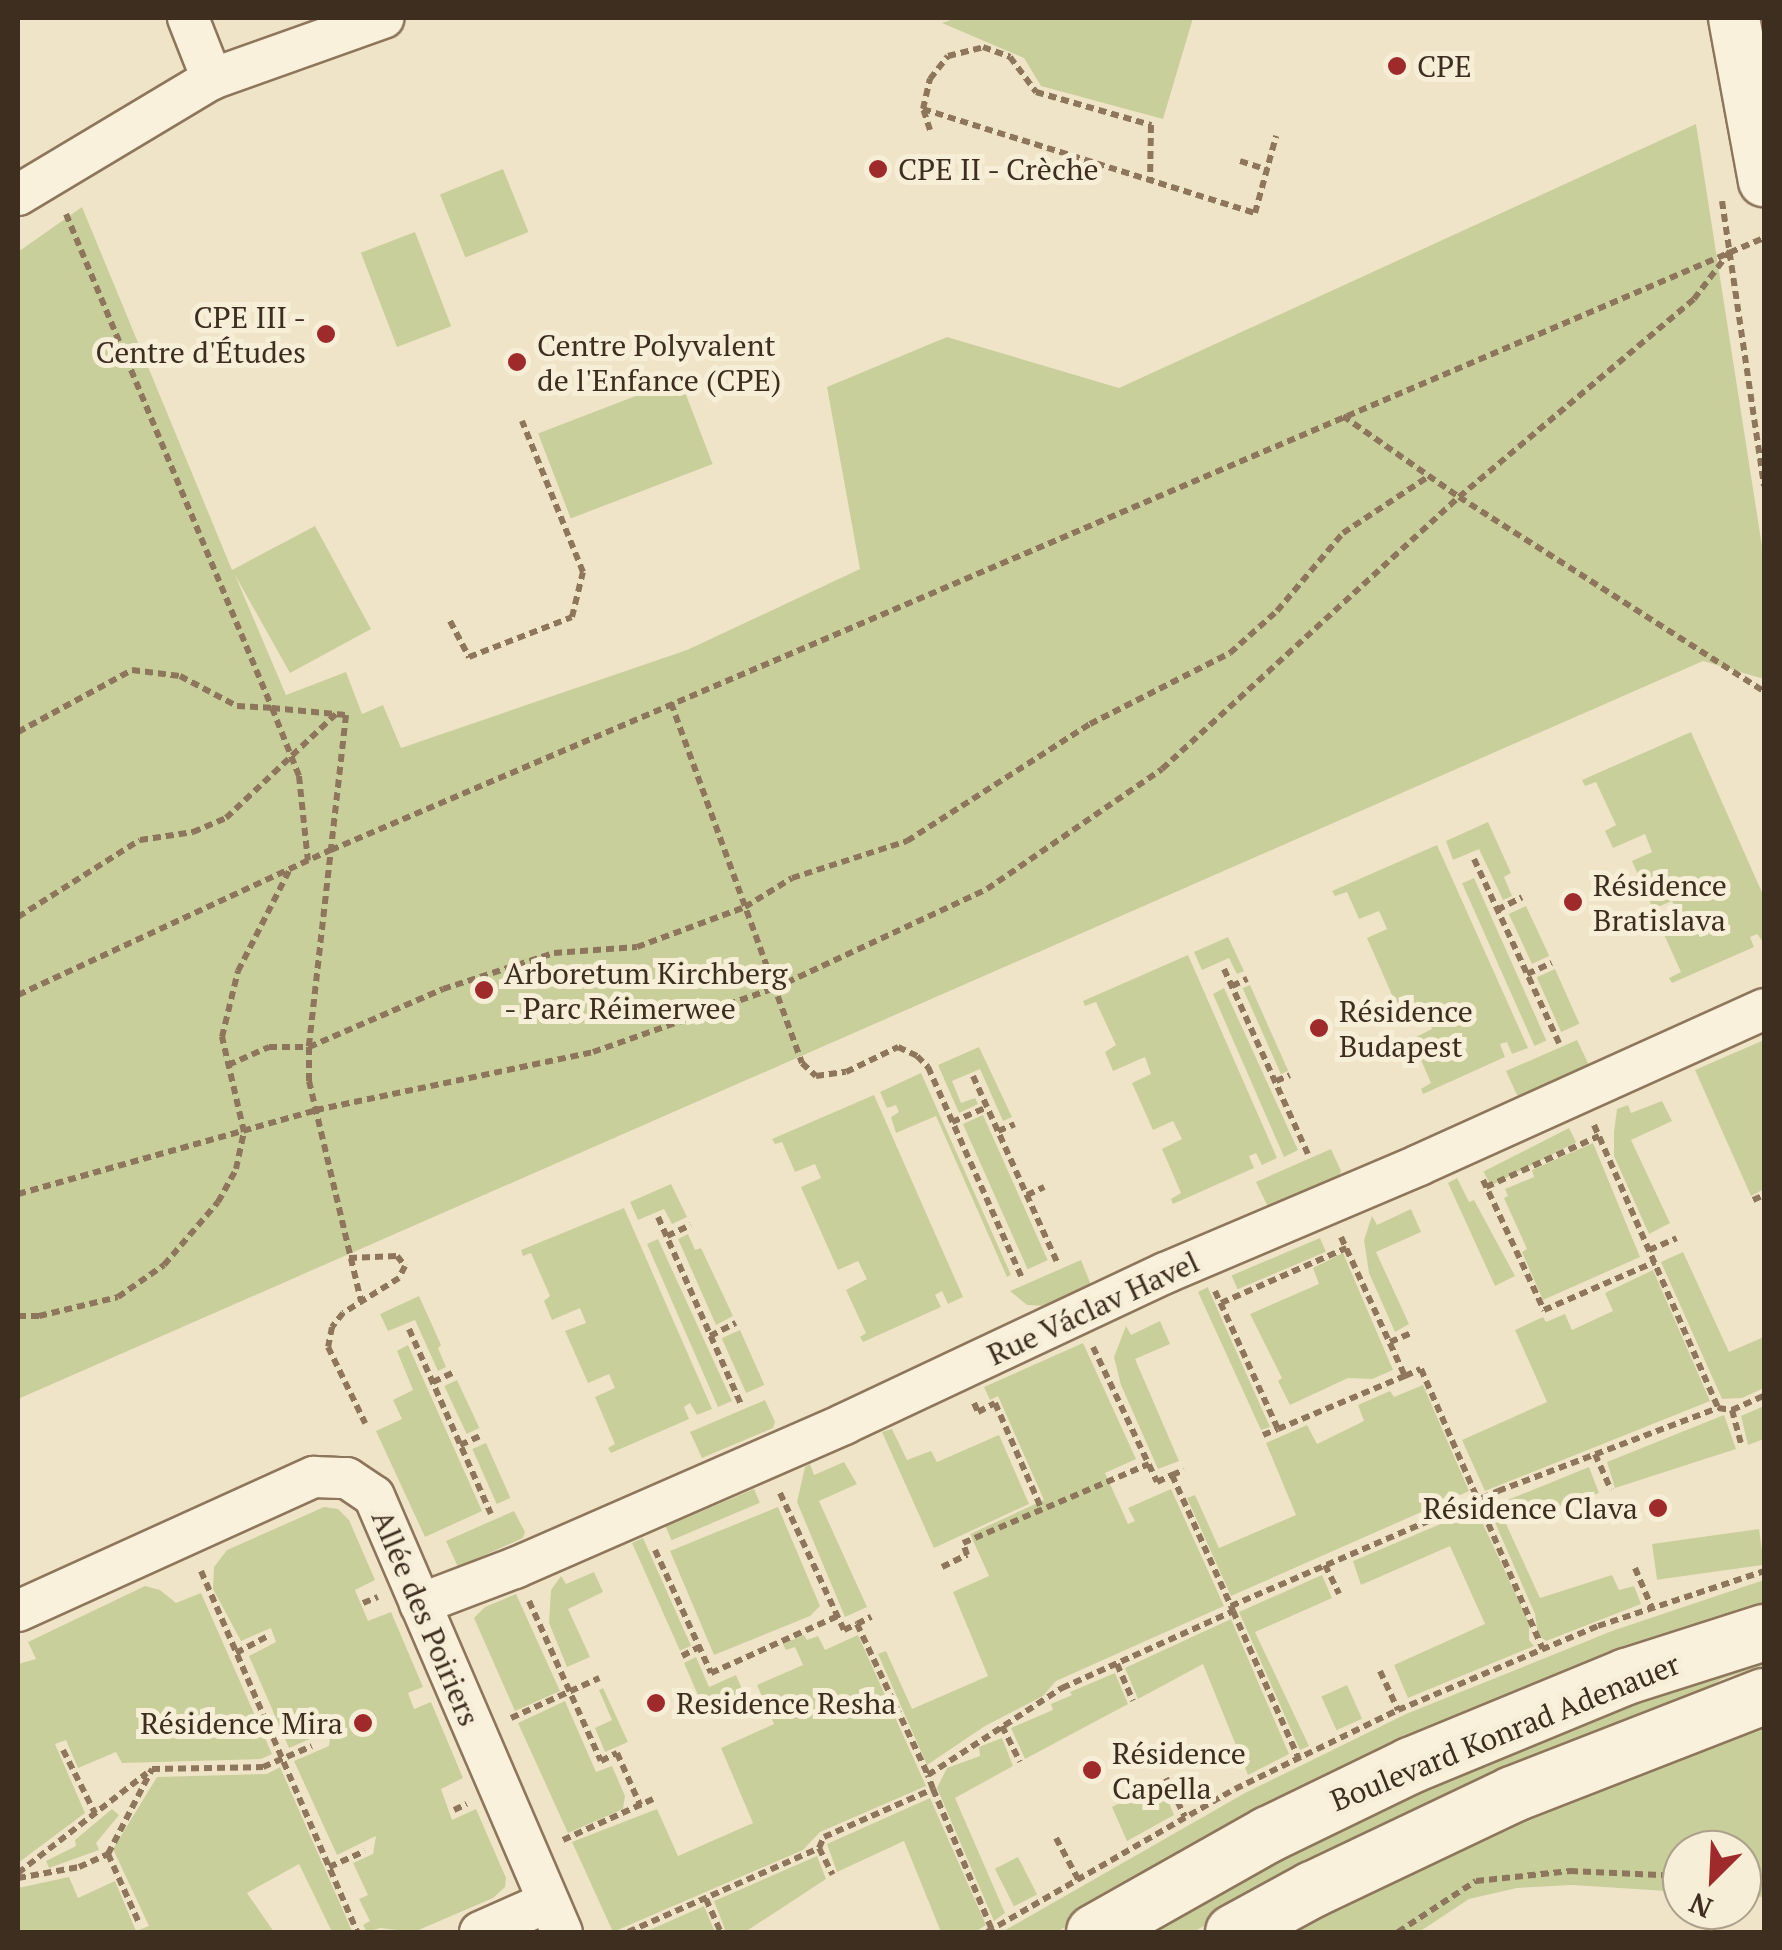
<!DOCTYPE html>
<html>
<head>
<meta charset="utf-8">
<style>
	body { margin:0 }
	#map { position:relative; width:1782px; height:1950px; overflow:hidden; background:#f0e4c8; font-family:"PT Serif",serif }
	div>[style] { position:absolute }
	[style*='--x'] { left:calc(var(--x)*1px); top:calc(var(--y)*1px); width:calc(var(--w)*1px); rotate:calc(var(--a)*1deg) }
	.green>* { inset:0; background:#c9cf9b; transform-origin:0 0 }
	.path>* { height:6px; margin-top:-3px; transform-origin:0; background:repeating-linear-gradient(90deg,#8d765c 0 8px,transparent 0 13px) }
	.roads { filter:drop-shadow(2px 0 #8d765c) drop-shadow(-2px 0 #8d765c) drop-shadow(0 2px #8d765c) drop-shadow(0 -2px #8d765c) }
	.minor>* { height:40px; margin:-20px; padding:0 20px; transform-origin:20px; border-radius:20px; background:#faf1dc }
	.tertiary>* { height:50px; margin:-25px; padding:0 25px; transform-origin:25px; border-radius:25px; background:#faf1dc }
	.secondary>* { height:55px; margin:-27.5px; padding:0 27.5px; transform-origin:27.5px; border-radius:27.5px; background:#faf1dc }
	.dots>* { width:28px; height:28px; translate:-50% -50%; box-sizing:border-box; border:5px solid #f7eed8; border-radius:50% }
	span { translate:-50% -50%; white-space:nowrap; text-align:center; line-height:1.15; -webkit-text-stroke:10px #f7eed8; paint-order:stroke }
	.poi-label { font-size:30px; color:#3d2e20 }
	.left { translate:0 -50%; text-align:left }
	.right { translate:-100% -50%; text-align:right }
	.street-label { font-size:30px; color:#3d2e20 }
	.frame { position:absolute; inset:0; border:20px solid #3d2e20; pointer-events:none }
	.north { position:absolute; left:1662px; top:1830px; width:100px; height:100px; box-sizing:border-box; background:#f7eed8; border:2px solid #ada18e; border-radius:50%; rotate:204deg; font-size:28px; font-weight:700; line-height:40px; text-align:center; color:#3d2e20 }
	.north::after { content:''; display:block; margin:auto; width:35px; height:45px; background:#9e2a2b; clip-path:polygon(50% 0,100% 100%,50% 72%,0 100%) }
</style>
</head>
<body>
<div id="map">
	<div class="green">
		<div style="clip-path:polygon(957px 18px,1193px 18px,1163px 119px,1041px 86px,1024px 58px,942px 23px)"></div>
		<div style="clip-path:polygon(1696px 124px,1764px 559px,1764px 679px,1703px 661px,18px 1399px,18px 252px,82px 207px,232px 570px,315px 526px,371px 629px,290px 673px,235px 575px,286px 695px,346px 672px,362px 714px,383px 705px,401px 748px,687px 650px,860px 569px,827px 387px,947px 337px,1119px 388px)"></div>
		<div style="left:503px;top:169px;width:68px;height:68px;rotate:68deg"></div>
		<div style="left:415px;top:232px;width:101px;height:58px;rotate:69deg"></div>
		<div style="left:680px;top:379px;width:91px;height:152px;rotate:69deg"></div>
		<div style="clip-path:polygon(1691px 732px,1764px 897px,1764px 943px,1757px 934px,1750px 937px,1754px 947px,1672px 983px,1669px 978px,1681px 972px,1661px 928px,1680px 918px,1672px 901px,1653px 909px,1632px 861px,1652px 852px,1645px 834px,1613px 848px,1605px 831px,1616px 825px,1596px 782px,1585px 786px,1582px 780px)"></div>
		<div style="clip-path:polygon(1488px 822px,1511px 873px,1504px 877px,1512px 896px,1503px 900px,1479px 849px,1453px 860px,1446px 841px)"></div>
		<div style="clip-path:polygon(1437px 845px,1528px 1048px,1512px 1054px,1507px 1042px,1500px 1044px,1505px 1057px,1423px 1094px,1421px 1089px,1431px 1083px,1412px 1039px,1432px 1029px,1424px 1012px,1403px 1020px,1367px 938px,1387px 929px,1379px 911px,1359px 919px,1347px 892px,1335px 896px,1332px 891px)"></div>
		<div style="left:1474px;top:878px;width:178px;height:13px;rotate:66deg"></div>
		<div style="left:1526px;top:906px;width:55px;height:19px;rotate:65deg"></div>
		<div style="clip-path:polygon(1228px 937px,1244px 971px,1237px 974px,1229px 958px,1202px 970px,1194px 952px)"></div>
		<div style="clip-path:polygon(1188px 955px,1277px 1158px,1262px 1165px,1256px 1153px,1249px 1156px,1254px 1168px,1173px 1204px,1171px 1199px,1181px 1193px,1162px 1149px,1182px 1139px,1173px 1121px,1153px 1130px,1132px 1083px,1151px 1074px,1145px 1057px,1113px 1071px,1105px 1052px,1116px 1045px,1096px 1002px,1085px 1006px,1083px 1001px)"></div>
		<div style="left:1555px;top:969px;width:60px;height:20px;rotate:66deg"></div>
		<div style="left:1250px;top:985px;width:94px;height:8px;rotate:66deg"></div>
		<div style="clip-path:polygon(1224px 988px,1298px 1150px,1284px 1157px,1213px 994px)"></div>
		<div style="clip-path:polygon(1577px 1040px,1588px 1063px,1586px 1068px,1522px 1096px,1517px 1095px,1506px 1071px)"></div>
		<div style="clip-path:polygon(1764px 1040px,1764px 1189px,1751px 1196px,1695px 1070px)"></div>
		<div style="clip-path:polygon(979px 1047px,1012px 1117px,1003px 1121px,980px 1069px,952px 1081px,961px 1103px,975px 1098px,978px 1104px,959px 1113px,938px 1065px)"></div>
		<div style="clip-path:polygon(921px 1073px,1011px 1275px,1007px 1277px,936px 1116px,896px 1133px,891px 1117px,899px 1112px,896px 1105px,887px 1108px,880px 1092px)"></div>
		<div style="clip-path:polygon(874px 1095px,963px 1297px,948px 1304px,942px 1291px,935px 1295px,941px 1307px,863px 1342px,860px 1337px,866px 1333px,846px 1290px,867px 1279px,858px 1261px,838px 1270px,801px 1187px,821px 1178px,815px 1164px,795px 1172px,782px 1142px,775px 1144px,772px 1139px)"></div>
		<div style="clip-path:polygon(1662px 1101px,1672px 1121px,1631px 1140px,1670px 1223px,1649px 1234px,1614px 1156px,1614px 1132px,1617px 1109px,1628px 1105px,1631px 1113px)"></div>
		<div style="left:983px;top:1115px;width:159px;height:22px;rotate:66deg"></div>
		<div style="left:1569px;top:1128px;width:16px;height:96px;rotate:63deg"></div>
		<div style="clip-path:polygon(1593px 1143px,1640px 1257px,1543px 1300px,1522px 1252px,1527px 1249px,1504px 1198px,1508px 1196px,1505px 1189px,1534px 1177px,1532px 1170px)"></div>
		<div style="clip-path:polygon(1331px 1149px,1341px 1171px,1339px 1177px,1268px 1207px,1256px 1182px)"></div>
		<div style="clip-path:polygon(1457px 1178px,1469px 1202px,1474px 1200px,1515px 1276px,1495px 1286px,1448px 1183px)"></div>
		<div style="clip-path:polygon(671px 1184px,687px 1217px,672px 1224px,664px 1209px,638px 1220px,630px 1202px)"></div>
		<div style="clip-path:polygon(624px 1208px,712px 1409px,697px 1415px,690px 1403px,684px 1407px,689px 1419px,611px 1453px,608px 1448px,615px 1444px,595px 1397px,615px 1388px,609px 1374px,588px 1383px,565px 1331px,586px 1323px,580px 1308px,552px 1320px,544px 1301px,550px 1296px,531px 1253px,523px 1256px,521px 1250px)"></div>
		<div style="clip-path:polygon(1411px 1209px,1421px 1232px,1376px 1252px,1409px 1324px,1395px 1332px,1369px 1273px,1364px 1240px,1372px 1216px,1377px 1225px)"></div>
		<div style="clip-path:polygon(688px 1234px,695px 1250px,701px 1248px,733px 1316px,716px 1325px,678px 1239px)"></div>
		<div style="left:1320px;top:1238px;width:15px;height:96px;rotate:67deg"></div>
		<div style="clip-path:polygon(658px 1239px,732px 1401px,718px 1407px,647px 1244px)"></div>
		<div style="clip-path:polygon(1683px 1252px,1729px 1352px,1764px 1337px,1764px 1388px,1742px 1398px,1722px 1399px,1661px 1262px)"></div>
		<div style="clip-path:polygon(1343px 1253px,1393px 1370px,1372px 1379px,1348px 1378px,1290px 1405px,1278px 1381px,1282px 1378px,1250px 1314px,1319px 1284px,1313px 1268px)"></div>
		<div style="clip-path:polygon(1081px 1260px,1091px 1285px,1049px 1306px,1027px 1305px,1010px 1291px)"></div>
		<div style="clip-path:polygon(1653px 1270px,1710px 1401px,1485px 1491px,1462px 1440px,1547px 1402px,1515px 1330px,1543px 1317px,1546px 1322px,1565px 1314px,1572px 1330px,1613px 1311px,1605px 1293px)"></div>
		<div style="clip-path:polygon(1208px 1287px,1208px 1288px,1270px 1427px,1261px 1430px,1198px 1292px)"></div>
		<div style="clip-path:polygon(419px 1296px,441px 1345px,438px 1348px,446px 1367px,438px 1371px,415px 1320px,388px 1331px,380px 1314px)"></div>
		<div style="clip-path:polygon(1160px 1321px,1170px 1344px,1135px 1359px,1179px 1461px,1158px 1469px,1121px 1385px,1114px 1357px,1126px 1326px,1131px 1335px)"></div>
		<div style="left:740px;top:1330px;width:60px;height:20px;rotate:66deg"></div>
		<div style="clip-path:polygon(1083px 1343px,1136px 1459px,1105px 1473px,1128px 1524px,1135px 1521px,1128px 1508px,1171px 1489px,1224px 1606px,1056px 1681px,1043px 1696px,985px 1726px,927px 1765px,878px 1654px,886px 1651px,912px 1709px,988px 1676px,953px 1592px,989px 1576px,970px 1534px,1044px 1500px,998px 1396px,990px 1400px,984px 1387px)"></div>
		<div style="clip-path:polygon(408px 1345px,482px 1511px,425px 1537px,376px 1431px,402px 1419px,393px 1400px,413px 1390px,397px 1351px)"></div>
		<div style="left:457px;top:1380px;width:53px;height:14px;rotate:65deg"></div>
		<div style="clip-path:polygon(1423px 1385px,1469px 1491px,1231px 1596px,1187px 1498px,1195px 1495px,1219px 1548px,1296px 1515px,1266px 1443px,1307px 1425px,1317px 1444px,1364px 1421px,1358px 1405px,1390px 1391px,1394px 1397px)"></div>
		<div style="clip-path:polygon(765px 1400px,775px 1422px,773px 1428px,702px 1458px,690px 1432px)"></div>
		<div style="clip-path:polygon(1764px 1406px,1764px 1439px,1748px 1445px,1741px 1416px)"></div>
		<div style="clip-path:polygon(1724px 1415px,1736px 1449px,1615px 1488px,1607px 1462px)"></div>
		<div style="clip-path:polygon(892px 1429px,907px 1460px,931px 1451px,937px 1462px,999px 1435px,1029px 1504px,934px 1548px,882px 1432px)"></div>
		<div style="left:486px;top:1443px;width:60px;height:15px;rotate:66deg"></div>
		<div style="clip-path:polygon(844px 1462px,857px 1484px,819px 1501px,867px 1607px,845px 1617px,797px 1502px,805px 1467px,810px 1464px,814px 1475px)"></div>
		<div style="clip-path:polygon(1589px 1467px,1599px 1493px,1506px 1524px,1540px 1598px,1612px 1575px,1619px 1590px,1634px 1586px,1641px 1604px,1546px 1641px,1538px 1635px,1535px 1614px,1493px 1518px,1493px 1506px)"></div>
		<div style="left:754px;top:1489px;width:15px;height:96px;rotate:67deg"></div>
		<div style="clip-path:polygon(324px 1507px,338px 1509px,349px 1520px,375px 1580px,355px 1590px,368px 1621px,391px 1612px,423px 1687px,408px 1693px,414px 1709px,431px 1702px,463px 1778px,441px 1789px,452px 1820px,476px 1809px,506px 1878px,505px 1887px,493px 1898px,414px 1932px,380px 1928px,367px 1932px,363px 1925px,370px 1921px,359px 1899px,368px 1895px,353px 1863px,373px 1854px,376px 1836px,337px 1855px,294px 1761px,329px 1746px,331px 1730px,289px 1748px,249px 1656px,276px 1642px,271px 1628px,241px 1641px,213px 1589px,214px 1567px,227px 1550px)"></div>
		<div style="clip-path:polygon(778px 1507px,820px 1606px,810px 1616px,714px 1655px,670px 1551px)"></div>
		<div style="clip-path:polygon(1476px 1509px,1529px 1623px,1529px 1640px,1534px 1646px,1408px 1698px,1394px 1665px,1485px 1624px,1450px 1546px,1361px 1585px,1353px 1561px)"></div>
		<div style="clip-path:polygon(514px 1511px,525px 1532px,523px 1538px,458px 1567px,446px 1541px)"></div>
		<div style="left:1759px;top:1529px;width:36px;height:108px;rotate:82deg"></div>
		<div style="left:643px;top:1538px;width:118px;height:12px;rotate:66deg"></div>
		<div style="clip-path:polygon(594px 1572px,603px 1592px,568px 1609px,590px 1657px,567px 1667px,549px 1623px,551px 1590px,561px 1576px,566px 1584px)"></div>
		<div style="clip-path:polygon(1322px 1575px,1332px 1598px,1255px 1632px,1309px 1746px,1300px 1750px,1239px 1612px)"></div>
		<div style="clip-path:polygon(1764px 1580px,1764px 1609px,1111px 1899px,1057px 1932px,1002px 1932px,1245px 1793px,1406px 1714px,1612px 1631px)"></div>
		<div style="clip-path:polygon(145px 1586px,160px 1590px,176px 1603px,201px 1593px,272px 1754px,261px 1759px,122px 1763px,116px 1752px,78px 1768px,66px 1740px,55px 1744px,85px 1813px,18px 1863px,18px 1664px,36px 1659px,28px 1642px)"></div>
		<div style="clip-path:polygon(516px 1594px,560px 1691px,515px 1711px,474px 1618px,485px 1607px)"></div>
		<div style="clip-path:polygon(1231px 1619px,1289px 1754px,1248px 1775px,1203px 1664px,1138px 1699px,1125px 1668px)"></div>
		<div style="clip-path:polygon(804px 1635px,807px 1640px,818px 1636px,825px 1650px,858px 1635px,926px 1786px,820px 1832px,803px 1850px,613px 1932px,572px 1842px,657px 1809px,678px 1856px,753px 1823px,721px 1748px,774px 1724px,757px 1685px,803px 1665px,795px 1647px,786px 1650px,783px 1644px)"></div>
		<div style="clip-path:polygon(1764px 1651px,1764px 1665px,1722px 1679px,1683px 1702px,1281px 1884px,1193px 1932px,1132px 1932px,1438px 1774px)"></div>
		<div style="clip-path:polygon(696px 1657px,709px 1687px,736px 1675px,747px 1701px,708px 1718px,684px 1663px)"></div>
		<div style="clip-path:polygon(1115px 1673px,1128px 1704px,1025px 1759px,1011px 1728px,1053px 1710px,1051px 1704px,1072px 1695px,1070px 1692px)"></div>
		<div style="left:1347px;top:1685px;width:37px;height:28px;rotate:66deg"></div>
		<div style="clip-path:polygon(603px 1688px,628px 1742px,605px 1752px,595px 1728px,612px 1720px,599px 1690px)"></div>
		<div style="clip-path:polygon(565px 1701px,596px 1772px,612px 1766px,625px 1796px,623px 1809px,568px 1833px,518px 1723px)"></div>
		<div style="clip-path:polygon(1764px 1721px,1764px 1897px,1742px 1896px,1742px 1850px,1682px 1850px,1682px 1892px,1572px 1885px,1517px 1888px,1469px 1899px,1419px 1932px,1271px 1932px,1523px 1811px)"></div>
		<div style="clip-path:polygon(1002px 1738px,1013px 1766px,955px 1798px,1005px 1913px,994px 1921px,937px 1788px,947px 1768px,980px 1756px,979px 1747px)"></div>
		<div style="clip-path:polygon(280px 1767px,352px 1931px,332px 1932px,299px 1864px,247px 1893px,274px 1932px,18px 1932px,18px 1888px,69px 1877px,78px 1898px,115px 1881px,136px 1931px,149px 1926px,113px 1849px,157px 1777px,267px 1774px)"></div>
		<div style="clip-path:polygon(1165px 1793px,1174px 1815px,1127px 1841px,1112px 1807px,1135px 1795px,1141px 1804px)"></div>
		<div style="clip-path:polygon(930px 1798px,986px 1925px,975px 1932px,941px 1932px,904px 1841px,837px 1872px,827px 1844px)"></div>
		<div style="clip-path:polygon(112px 1809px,119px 1815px,96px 1843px,99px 1850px,49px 1868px,46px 1861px,76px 1846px,75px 1840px)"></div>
		<div style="clip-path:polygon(817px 1856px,826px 1879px,745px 1932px,726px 1932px,714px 1901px)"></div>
		<div style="left:1018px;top:1857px;width:42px;height:26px;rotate:63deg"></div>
		<div style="clip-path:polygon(704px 1906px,715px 1932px,645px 1932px)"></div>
	</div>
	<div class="path">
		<div style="--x:923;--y:109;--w:348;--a:17.4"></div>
		<div style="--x:1255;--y:213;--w:80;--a:-74.7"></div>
		<div style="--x:930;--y:130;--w:22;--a:-108"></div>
		<div style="--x:923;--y:109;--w:31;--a:-77"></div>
		<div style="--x:930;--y:79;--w:29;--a:-52"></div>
		<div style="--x:948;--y:56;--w:36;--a:-14"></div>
		<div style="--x:983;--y:47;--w:29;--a:20"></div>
		<div style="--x:1010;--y:57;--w:44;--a:53.4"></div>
		<div style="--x:1036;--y:92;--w:120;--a:16"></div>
		<div style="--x:1151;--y:125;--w:55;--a:91"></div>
		<div style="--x:1240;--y:161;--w:29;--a:18"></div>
		<div style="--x:1722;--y:201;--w:288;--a:81.6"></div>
		<div style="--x:66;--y:214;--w:535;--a:67.36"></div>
		<div style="--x:272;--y:708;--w:74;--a:5.4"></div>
		<div style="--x:346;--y:715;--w:334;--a:96.4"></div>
		<div style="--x:309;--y:1047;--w:34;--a:90"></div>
		<div style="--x:309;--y:1081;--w:226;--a:76.7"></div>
		<div style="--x:1343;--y:416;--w:141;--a:34.9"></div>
		<div style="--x:1459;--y:497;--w:361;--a:32.5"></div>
		<div style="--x:450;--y:621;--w:41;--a:62.2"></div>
		<div style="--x:469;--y:657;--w:110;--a:-21.2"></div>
		<div style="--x:572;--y:617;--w:46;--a:-76.3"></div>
		<div style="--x:583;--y:572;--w:163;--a:-112"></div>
		<div style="--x:671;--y:703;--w:383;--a:70"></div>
		<div style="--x:802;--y:1063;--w:19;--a:43"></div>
		<div style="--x:816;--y:1076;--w:30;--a:-8"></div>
		<div style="--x:846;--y:1072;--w:58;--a:-25.7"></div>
		<div style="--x:898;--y:1047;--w:21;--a:25"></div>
		<div style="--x:917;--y:1056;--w:16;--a:45"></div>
		<div style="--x:928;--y:1067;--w:233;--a:66"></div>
		<div style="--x:18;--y:732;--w:130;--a:-28.5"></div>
		<div style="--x:132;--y:670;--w:48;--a:7.1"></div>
		<div style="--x:180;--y:676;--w:64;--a:27.8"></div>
		<div style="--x:237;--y:706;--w:35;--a:3"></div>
		<div style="--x:272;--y:708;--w:73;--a:68.3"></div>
		<div style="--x:299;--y:776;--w:85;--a:84"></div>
		<div style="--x:1474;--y:859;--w:203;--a:65.2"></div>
		<div style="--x:1497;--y:910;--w:28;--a:-27"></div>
		<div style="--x:18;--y:917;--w:144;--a:-32.3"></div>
		<div style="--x:140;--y:840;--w:54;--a:-8.6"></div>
		<div style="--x:193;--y:832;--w:36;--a:-23"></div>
		<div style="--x:226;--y:818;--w:153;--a:-43.4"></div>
		<div style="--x:1224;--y:969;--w:203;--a:65.6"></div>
		<div style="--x:1527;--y:974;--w:27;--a:-24"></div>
		<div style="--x:1232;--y:986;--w:17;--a:-25"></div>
		<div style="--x:18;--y:995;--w:345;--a:-24.9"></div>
		<div style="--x:331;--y:850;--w:1558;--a:-23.13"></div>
		<div style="--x:228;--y:1065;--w:45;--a:-23.7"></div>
		<div style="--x:269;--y:1047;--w:40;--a:0"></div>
		<div style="--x:309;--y:1047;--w:146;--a:-23.4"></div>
		<div style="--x:443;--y:989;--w:117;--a:-18"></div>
		<div style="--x:554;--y:953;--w:83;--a:-4.1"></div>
		<div style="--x:637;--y:947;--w:115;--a:-20.3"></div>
		<div style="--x:745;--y:907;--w:55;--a:-31.7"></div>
		<div style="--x:792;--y:878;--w:121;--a:-17.8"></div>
		<div style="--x:907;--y:841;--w:217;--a:-32.6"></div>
		<div style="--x:1090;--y:724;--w:157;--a:-26.9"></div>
		<div style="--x:1230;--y:653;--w:63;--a:-41.8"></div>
		<div style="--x:1277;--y:611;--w:102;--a:-49.8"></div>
		<div style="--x:1343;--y:533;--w:103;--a:-33.5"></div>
		<div style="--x:973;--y:1076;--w:206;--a:65.7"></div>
		<div style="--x:1276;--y:1081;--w:15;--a:-23"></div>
		<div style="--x:952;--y:1122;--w:38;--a:-23"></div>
		<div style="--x:1594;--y:1125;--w:309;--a:66.3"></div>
		<div style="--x:998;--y:1131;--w:18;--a:-22"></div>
		<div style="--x:1483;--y:1180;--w:144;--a:64.9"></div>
		<div style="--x:1544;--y:1310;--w:121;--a:-23.4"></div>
		<div style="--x:1486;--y:1187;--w:124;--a:-24.3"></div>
		<div style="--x:18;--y:1194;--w:310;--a:-15.7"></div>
		<div style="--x:316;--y:1110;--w:283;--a:-11.8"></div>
		<div style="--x:593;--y:1052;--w:193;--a:-19.4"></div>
		<div style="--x:775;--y:988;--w:234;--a:-25"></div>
		<div style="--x:987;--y:889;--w:212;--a:-34.4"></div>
		<div style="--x:1162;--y:769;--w:403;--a:-42.5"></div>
		<div style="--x:1459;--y:497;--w:307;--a:-40.1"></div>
		<div style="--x:1694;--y:299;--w:60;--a:-53.1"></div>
		<div style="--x:1027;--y:1195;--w:19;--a:-25"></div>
		<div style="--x:1753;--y:1200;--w:12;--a:-24"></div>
		<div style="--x:658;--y:1217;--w:205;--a:66.1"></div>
		<div style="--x:667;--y:1236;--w:26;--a:-25"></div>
		<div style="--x:1341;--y:1237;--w:153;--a:65.3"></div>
		<div style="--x:1405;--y:1376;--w:17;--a:-24"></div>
		<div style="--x:1421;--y:1369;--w:305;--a:66.5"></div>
		<div style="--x:1649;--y:1250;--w:30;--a:-23"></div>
		<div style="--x:349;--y:1258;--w:48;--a:-2.4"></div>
		<div style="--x:397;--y:1256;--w:13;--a:51"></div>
		<div style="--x:405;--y:1266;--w:13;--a:117"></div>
		<div style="--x:399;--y:1278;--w:66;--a:148"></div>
		<div style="--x:343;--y:1313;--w:18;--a:128"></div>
		<div style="--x:332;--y:1327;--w:20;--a:101"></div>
		<div style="--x:328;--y:1347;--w:85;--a:64"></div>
		<div style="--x:1215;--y:1291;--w:152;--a:65.5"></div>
		<div style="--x:1278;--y:1429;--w:138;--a:-22.7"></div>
		<div style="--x:1221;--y:1303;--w:137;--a:-23.7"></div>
		<div style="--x:18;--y:1316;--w:21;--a:0"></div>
		<div style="--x:39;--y:1316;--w:81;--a:-13.5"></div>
		<div style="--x:118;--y:1297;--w:56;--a:-34.8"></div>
		<div style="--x:164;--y:1265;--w:83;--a:-49.4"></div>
		<div style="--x:218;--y:1202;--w:38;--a:-61"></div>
		<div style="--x:236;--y:1169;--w:38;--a:-78"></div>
		<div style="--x:244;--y:1132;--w:98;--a:-103"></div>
		<div style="--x:222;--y:1037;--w:68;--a:-76.4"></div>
		<div style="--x:238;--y:971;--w:112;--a:-63"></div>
		<div style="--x:409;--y:1329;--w:202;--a:66.1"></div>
		<div style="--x:710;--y:1336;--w:29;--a:-27"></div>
		<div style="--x:1390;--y:1342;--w:25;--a:-23"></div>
		<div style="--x:1093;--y:1347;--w:149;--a:64.6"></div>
		<div style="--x:1157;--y:1482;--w:17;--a:-25"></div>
		<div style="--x:1172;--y:1475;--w:144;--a:65.8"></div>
		<div style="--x:433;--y:1382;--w:23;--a:-25"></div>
		<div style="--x:974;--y:1403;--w:10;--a:66"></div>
		<div style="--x:978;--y:1412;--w:19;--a:-28"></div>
		<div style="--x:995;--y:1403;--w:115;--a:66.3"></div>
		<div style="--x:1732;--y:1410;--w:38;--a:75"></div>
		<div style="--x:1263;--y:1435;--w:16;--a:-22"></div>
		<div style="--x:460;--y:1445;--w:24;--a:-24"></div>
		<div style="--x:1595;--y:1454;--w:39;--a:66"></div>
		<div style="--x:1172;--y:1475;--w:13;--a:-23"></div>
		<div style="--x:780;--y:1493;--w:151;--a:65"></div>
		<div style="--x:844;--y:1630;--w:14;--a:-25"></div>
		<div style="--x:857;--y:1624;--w:167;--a:64.8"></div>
		<div style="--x:655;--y:1550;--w:135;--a:65.5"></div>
		<div style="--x:711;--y:1673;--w:139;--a:-24.2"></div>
		<div style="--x:1325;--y:1565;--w:32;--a:64"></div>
		<div style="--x:942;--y:1567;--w:28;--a:-26"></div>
		<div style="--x:967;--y:1555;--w:13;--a:-108"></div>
		<div style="--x:963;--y:1543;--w:202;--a:-23"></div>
		<div style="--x:1635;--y:1568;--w:43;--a:67"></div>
		<div style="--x:201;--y:1571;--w:393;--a:66.6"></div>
		<div style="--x:529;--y:1601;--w:175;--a:65.8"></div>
		<div style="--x:601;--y:1761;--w:18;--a:-27"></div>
		<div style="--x:617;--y:1753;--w:57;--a:66.1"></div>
		<div style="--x:363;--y:1603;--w:16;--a:-22"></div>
		<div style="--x:1233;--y:1611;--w:162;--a:66"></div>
		<div style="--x:857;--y:1624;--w:16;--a:-27"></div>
		<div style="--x:236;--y:1653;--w:38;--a:-28"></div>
		<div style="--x:682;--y:1656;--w:19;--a:-28"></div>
		<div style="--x:1117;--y:1664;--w:40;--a:66.6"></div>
		<div style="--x:1380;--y:1671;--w:43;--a:65.2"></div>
		<div style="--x:511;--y:1718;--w:97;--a:-24.4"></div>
		<div style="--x:1002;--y:1726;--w:40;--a:63.4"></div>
		<div style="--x:63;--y:1750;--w:71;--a:63.1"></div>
		<div style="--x:1166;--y:1778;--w:43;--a:64"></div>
		<div style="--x:933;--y:1789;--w:153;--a:67.3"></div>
		<div style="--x:454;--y:1810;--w:14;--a:-25"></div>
		<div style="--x:1056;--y:1838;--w:47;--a:61.8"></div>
		<div style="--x:563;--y:1840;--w:99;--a:-24.5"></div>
		<div style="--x:819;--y:1848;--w:30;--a:63"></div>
		<div style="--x:108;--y:1854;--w:76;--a:65.8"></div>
		<div style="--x:329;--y:1867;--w:39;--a:-24"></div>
		<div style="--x:18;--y:1873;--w:163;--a:-37.8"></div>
		<div style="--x:18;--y:1878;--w:62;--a:-10.2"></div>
		<div style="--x:79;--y:1867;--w:32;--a:-24"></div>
		<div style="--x:108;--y:1854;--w:96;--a:-62.6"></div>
		<div style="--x:152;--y:1769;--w:111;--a:-1"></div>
		<div style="--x:263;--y:1767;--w:53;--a:-23.2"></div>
		<div style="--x:1742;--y:1880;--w:22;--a:3"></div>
		<div style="--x:706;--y:1899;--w:36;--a:66"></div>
		<div style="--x:628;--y:1932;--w:209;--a:-23.7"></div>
		<div style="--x:819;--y:1848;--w:12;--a:-66"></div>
		<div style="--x:824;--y:1837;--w:119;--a:-23.8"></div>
		<div style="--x:933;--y:1789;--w:15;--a:-110"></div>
		<div style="--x:928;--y:1775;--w:160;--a:-33"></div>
		<div style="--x:1062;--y:1688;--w:188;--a:-24.2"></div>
		<div style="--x:1233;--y:1611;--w:5;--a:-112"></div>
		<div style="--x:1231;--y:1606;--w:291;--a:-23.3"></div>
		<div style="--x:1498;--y:1491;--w:235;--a:-20.7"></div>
		<div style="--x:1718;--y:1408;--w:14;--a:8"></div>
		<div style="--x:1732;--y:1410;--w:35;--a:-24"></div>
		<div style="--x:987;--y:1932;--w:286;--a:-30"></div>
		<div style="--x:1235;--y:1789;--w:181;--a:-25.9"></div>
		<div style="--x:1398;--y:1710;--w:217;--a:-22.8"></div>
		<div style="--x:1598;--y:1626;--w:175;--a:-18.3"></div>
		<div style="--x:1398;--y:1932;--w:93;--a:-33.2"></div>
		<div style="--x:1476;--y:1881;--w:95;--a:-6.1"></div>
		<div style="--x:1570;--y:1871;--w:112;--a:2.6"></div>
	</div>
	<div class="roads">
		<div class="minor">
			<div style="--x:188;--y:18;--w:66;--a:68.5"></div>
			<div style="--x:18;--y:195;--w:226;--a:-30.9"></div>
			<div style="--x:212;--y:79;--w:182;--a:-19.6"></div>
			<div style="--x:420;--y:1604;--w:102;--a:-20.8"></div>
			<div style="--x:515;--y:1568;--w:359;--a:-23.6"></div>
			<div style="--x:844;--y:1424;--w:355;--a:-25.2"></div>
			<div style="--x:1165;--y:1273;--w:276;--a:-23"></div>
			<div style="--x:1419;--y:1165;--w:379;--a:-24.3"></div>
			<div style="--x:18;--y:1611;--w:325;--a:-24.4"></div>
			<div style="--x:314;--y:1477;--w:33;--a:2"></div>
			<div style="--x:347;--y:1478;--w:32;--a:34"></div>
			<div style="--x:374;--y:1496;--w:475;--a:66.7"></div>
			<div style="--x:480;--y:1932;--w:74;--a:-23.8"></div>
		</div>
		<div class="tertiary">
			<div style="--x:1734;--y:18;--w:166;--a:79.6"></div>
		</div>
		<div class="secondary">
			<div style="--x:1094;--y:1932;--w:200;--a:-29.4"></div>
			<div style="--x:1268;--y:1834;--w:158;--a:-25.9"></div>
			<div style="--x:1410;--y:1765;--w:234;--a:-22.4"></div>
			<div style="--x:1626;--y:1676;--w:145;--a:-17.7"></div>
			<div style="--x:1233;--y:1932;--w:90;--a:-28.6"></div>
			<div style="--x:1312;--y:1889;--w:221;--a:-25.4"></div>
			<div style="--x:1512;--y:1794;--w:270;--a:-21.3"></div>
		</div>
	</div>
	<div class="dots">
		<div style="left:1397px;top:66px;background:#9e2a2b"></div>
		<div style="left:878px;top:169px;background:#9e2a2b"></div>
		<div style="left:326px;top:334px;background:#9e2a2b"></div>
		<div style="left:517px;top:362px;background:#9e2a2b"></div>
		<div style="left:1573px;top:902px;background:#9e2a2b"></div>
		<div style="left:484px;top:990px;background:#9e2a2b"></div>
		<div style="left:1319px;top:1028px;background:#9e2a2b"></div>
		<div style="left:1658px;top:1508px;background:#9e2a2b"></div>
		<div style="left:656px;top:1703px;background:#9e2a2b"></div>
		<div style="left:363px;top:1723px;background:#9e2a2b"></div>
		<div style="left:1092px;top:1770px;background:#9e2a2b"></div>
	</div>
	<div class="poi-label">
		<span class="left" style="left:1417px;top:66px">CPE</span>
		<span class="left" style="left:898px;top:169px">CPE II - Crèche</span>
		<span class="right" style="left:306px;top:334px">CPE III -<br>Centre d'Études</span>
		<span class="left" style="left:537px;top:362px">Centre Polyvalent<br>de l'Enfance (CPE)</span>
		<span class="left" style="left:1593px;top:902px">Résidence<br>Bratislava</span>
		<span class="left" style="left:504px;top:990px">Arboretum Kirchberg<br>- Parc Réimerwee</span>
		<span class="left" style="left:1339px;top:1028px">Résidence<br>Budapest</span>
		<span class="right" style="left:1638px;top:1508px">Résidence Clava</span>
		<span class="left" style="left:676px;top:1703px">Residence Resha</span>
		<span class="right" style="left:343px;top:1723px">Résidence Mira</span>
		<span class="left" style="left:1112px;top:1770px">Résidence<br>Capella</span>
	</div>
	<div class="street-label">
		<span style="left:1093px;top:1308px;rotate:-25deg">Rue Václav Havel</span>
		<span style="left:426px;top:1618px;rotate:67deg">Allée des Poiriers</span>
		<span style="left:1505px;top:1732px;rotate:-22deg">Boulevard Konrad Adenauer</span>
	</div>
	<div class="frame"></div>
	<div class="north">N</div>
</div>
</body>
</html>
